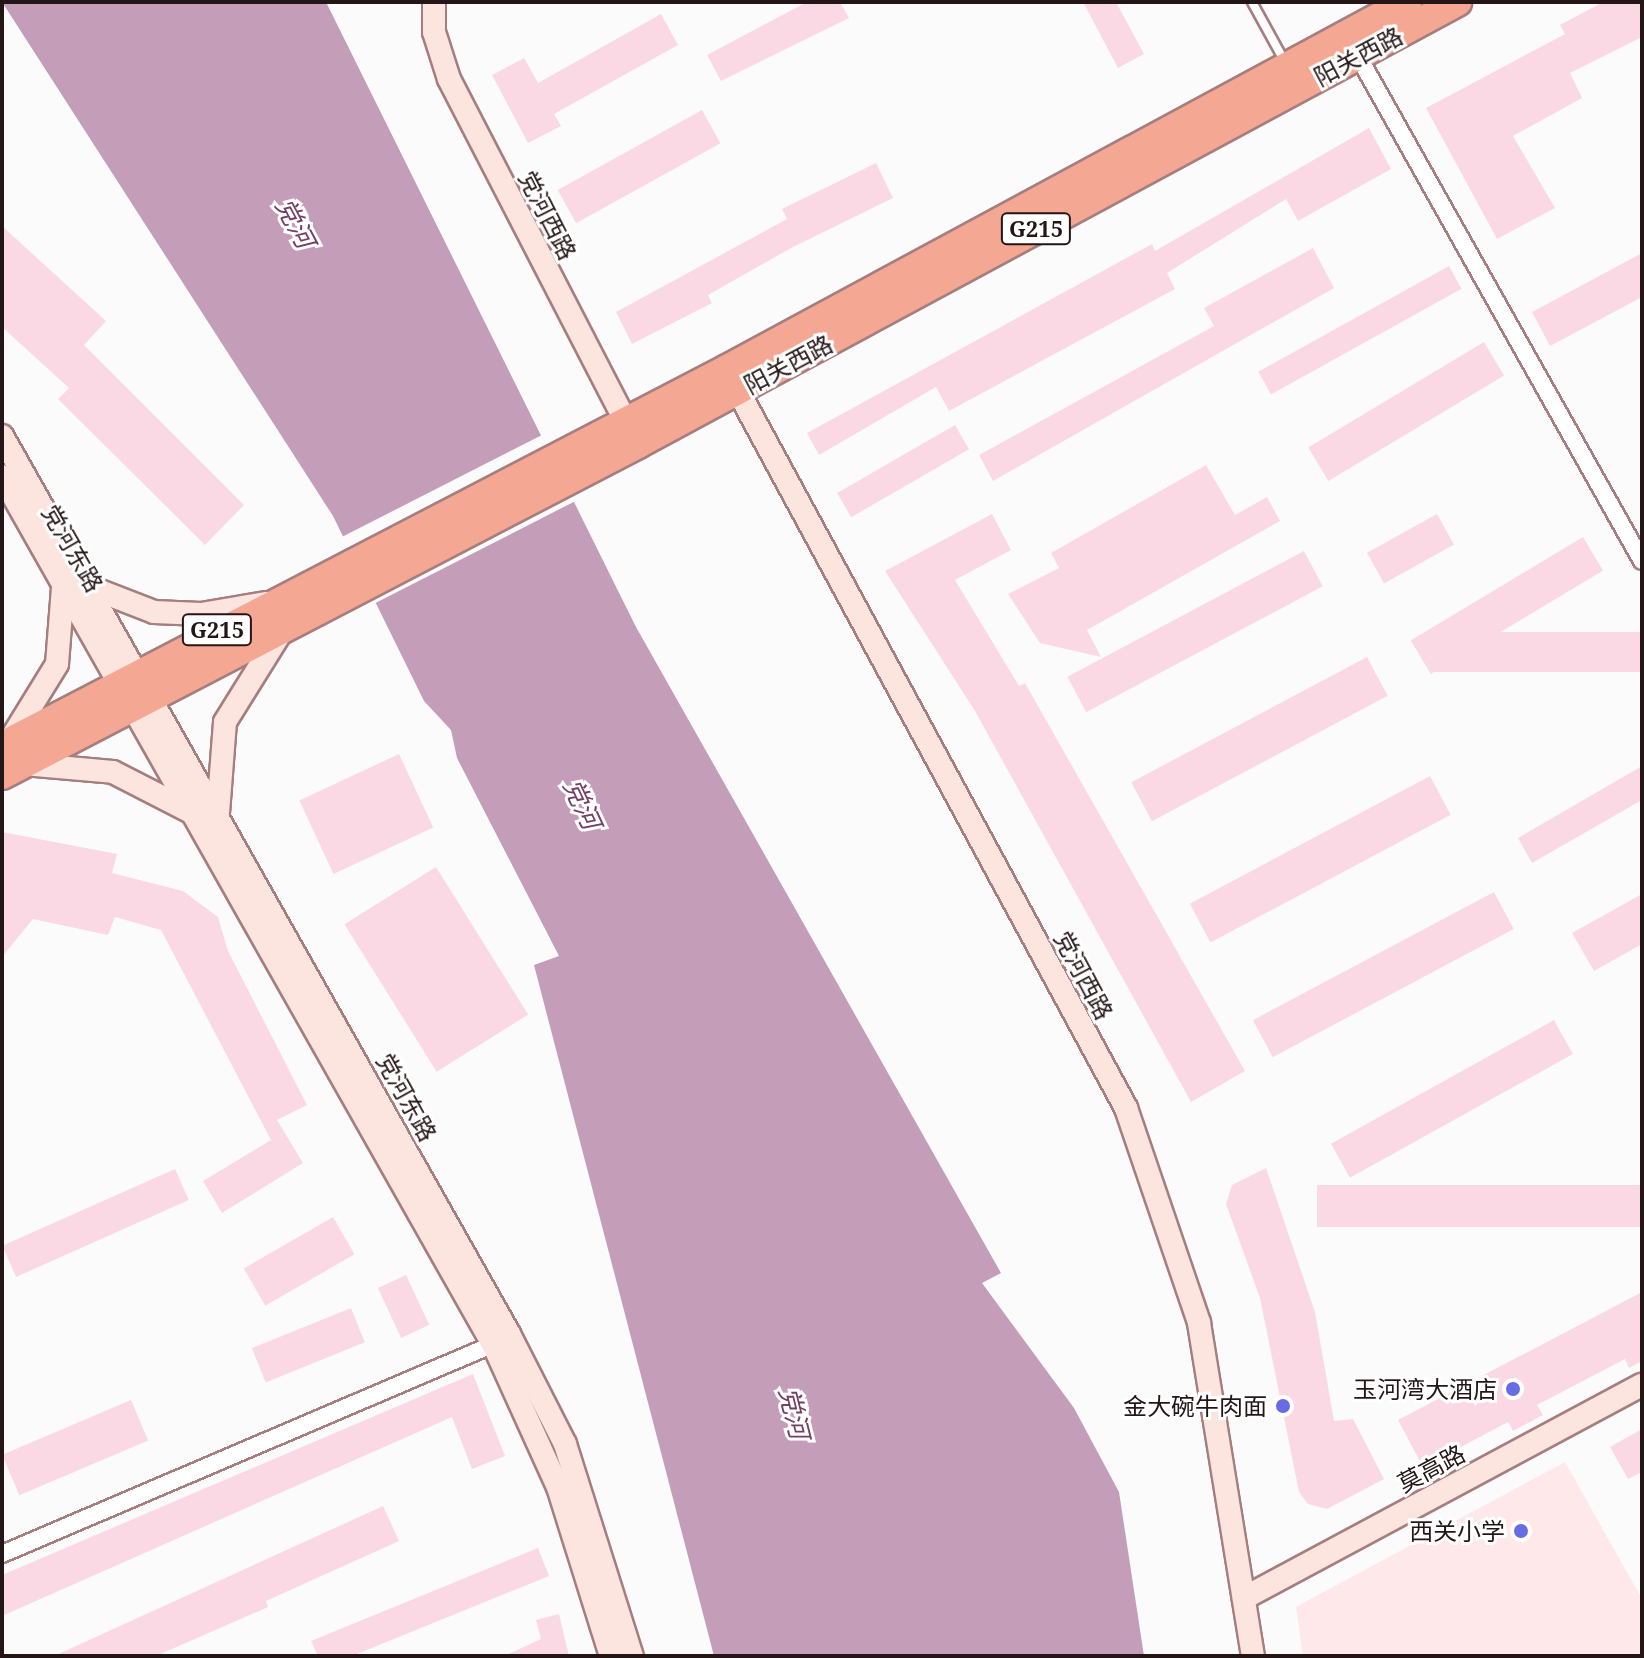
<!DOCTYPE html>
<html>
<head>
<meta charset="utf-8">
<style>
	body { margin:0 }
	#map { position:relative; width:1644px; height:1658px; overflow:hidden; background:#fbfbfb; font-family:"Noto Serif","Noto Sans SC",serif }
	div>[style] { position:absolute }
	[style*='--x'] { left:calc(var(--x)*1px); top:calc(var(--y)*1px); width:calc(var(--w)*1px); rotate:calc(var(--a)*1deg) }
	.built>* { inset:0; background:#fee8e9 }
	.water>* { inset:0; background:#c49db8 }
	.pier>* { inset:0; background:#fbfbfb; transform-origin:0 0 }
	.building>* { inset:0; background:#fbd9e4; transform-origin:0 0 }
	.roads { filter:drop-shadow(2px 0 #a67e7f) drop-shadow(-2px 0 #a67e7f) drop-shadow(0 2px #a67e7f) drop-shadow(0 -2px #a67e7f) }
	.lane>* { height:8px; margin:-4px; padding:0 4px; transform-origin:4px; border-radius:4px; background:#fff }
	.street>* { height:16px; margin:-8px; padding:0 8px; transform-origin:8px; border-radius:8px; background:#fff }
	.secondary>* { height:22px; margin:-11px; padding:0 11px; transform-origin:11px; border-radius:11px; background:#fce5de }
	.highway>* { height:28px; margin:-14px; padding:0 14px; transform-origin:14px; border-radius:14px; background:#f4a792 }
	.dots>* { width:22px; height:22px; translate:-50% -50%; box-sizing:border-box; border:4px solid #fff; border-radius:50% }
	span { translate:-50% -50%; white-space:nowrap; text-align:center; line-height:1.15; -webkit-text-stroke:6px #fff; paint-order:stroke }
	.shield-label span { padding:2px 6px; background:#fff; border:2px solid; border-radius:6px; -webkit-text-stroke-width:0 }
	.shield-label { font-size:22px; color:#241516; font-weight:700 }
	.street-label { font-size:24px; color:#241516 }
	.poi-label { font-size:24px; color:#241516 }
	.right { translate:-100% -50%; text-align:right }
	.water-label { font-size:26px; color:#734066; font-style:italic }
	.frame { position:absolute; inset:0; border:4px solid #241516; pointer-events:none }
</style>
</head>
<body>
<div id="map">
	<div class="built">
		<div style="clip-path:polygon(1565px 1462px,1642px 1599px,1642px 1656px,1303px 1656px,1296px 1607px)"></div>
	</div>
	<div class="water">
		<div style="clip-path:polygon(2px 2px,326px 2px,636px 627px,1001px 1273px,982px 1283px,1074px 1408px,1119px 1492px,1144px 1656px,714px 1656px,534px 965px,559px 956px,457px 758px,451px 730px,424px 701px,333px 516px)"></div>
	</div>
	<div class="pier">
		<div style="left:544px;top:434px;width:74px;height:228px;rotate:63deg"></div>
	</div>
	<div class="building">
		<div style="clip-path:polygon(807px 2px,840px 2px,849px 18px,721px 81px,707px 55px)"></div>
		<div style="clip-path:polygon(1083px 2px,1116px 2px,1144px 54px,1118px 68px)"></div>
		<div style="clip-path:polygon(1603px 2px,1642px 2px,1642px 37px,1570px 73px,1582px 98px,1513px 136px,1555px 208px,1497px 239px,1426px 108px,1565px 34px,1560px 25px)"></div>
		<div style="clip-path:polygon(661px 14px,678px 45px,554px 114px,561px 126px,528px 143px,492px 75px,524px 58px,538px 83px)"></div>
		<div style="left:702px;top:110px;width:38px;height:165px;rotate:61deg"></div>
		<div style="clip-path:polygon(1369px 128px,1391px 169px,1298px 221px,1286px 199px,1167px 273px,1175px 289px,949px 411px,936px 387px,819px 455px,807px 433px,1152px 244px,1155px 251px)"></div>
		<div style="clip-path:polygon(876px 163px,893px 198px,791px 248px,708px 295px,712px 303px,632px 344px,616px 312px,787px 219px,782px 209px)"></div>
		<div style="clip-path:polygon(2px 226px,106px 321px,84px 345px,244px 505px,205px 545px,58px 399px,69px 388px,2px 327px)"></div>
		<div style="clip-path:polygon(1313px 248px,1334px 288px,993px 481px,979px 455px,1214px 326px,1204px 308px)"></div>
		<div style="clip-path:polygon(1642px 253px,1642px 297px,1550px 346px,1532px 312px)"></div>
		<div style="left:1449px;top:266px;width:26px;height:218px;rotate:61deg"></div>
		<div style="left:1484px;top:342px;width:39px;height:205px;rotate:59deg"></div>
		<div style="left:955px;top:425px;width:28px;height:136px;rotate:60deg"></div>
		<div style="clip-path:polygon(1206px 465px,1235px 515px,1267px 497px,1280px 521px,1087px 630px,1101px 657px,1040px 643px,1008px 594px,1059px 568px,1051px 553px)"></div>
		<div style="clip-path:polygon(992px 514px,1011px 550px,955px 580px,1019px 686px,1025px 683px,1245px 1071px,1191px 1102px,975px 711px,885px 571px)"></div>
		<div style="left:1437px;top:514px;width:35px;height:80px;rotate:61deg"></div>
		<div style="left:1583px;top:537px;width:39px;height:201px;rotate:59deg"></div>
		<div style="left:1304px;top:551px;width:40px;height:268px;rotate:62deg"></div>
		<div style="left:1642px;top:632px;width:40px;height:209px;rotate:90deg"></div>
		<div style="left:1367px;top:657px;width:44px;height:267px;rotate:62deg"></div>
		<div style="left:399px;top:754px;width:81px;height:110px;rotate:65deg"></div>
		<div style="clip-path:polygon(1642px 766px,1642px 800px,1532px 863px,1518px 838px)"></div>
		<div style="left:1430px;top:776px;width:44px;height:272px;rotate:62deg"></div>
		<div style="clip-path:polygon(2px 832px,117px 854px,112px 873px,183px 891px,218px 917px,228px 951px,307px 1105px,277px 1120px,303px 1163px,222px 1213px,203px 1181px,271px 1140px,161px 930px,115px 917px,108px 935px,33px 919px,2px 957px)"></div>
		<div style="left:436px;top:867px;width:174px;height:108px;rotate:58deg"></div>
		<div style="left:1494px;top:892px;width:42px;height:273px;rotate:62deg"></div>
		<div style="clip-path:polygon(1642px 894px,1642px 944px,1594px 971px,1572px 933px)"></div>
		<div style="left:1554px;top:1020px;width:39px;height:255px;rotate:61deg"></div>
		<div style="clip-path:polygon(1266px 1168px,1315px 1312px,1334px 1421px,1353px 1419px,1384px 1479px,1327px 1509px,1308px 1504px,1299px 1492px,1260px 1298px,1226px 1204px,1232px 1185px)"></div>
		<div style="left:175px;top:1169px;width:34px;height:189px;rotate:66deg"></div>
		<div style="left:1642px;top:1185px;width:42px;height:325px;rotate:90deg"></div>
		<div style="left:333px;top:1217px;width:43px;height:103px;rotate:60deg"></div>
		<div style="left:406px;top:1275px;width:55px;height:31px;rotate:65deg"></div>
		<div style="clip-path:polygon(1642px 1292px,1642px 1361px,1629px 1368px,1625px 1359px,1537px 1405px,1543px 1415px,1513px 1431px,1508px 1422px,1423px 1467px,1398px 1420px)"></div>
		<div style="left:351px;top:1308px;width:37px;height:107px;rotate:68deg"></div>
		<div style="clip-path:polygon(473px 1374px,505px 1456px,472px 1469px,452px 1417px,2px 1616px,2px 1575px)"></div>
		<div style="left:131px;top:1400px;width:44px;height:140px;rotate:67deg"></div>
		<div style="clip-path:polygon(1642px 1429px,1642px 1472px,1628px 1479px,1610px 1447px)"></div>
		<div style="clip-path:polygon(383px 1506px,399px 1541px,266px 1601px,268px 1607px,156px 1656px,54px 1656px)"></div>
		<div style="clip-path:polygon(538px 1548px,549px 1576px,352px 1656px,318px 1656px,311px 1641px)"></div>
		<div style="clip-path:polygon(559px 1614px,569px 1656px,504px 1656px,541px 1639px,536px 1620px)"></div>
	</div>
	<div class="roads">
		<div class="lane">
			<div style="--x:1252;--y:2;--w:68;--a:61.2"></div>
		</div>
		<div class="street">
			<div style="--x:1358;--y:56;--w:579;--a:60.65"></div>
			<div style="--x:2;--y:1554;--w:543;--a:-23.12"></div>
		</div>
		<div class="secondary">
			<div style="--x:434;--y:2;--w:30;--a:90"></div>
			<div style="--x:434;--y:32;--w:49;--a:72.3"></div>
			<div style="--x:449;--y:79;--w:399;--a:62.7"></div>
			<div style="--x:731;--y:378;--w:830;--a:61.58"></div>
			<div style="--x:1126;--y:1108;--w:227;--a:71.2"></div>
			<div style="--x:1199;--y:1323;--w:337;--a:80.8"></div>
			<div style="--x:2;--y:436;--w:1031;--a:60.55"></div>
			<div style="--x:509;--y:1334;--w:123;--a:63"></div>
			<div style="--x:565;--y:1444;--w:222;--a:72.5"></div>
			<div style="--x:2;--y:476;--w:999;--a:60.51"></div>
			<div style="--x:494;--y:1346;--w:155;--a:65.6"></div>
			<div style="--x:558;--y:1487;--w:177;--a:72.6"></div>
			<div style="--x:87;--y:586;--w:72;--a:21.2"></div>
			<div style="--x:154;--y:612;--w:47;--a:2.4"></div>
			<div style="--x:201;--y:614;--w:67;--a:-9.5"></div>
			<div style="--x:9;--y:742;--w:92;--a:-58.4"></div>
			<div style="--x:57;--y:664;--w:77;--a:-85.5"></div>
			<div style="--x:24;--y:764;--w:89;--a:5.1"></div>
			<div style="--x:113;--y:772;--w:88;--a:27.1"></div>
			<div style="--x:218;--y:813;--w:91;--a:-85.6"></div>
			<div style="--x:225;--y:722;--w:110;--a:-58.1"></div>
			<div style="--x:1244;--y:1598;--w:451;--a:-28.2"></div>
		</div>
		<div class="highway">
			<div style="--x:2;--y:746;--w:817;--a:-27.47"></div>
			<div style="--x:727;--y:369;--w:773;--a:-28.36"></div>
			<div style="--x:2;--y:775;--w:717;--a:-27.49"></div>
			<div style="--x:638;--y:444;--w:931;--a:-28.35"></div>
		</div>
	</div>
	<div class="dots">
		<div style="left:1513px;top:1389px;background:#676be4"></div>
		<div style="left:1283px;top:1406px;background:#676be4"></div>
		<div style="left:1521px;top:1531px;background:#676be4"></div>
	</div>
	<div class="shield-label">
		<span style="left:1036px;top:229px">G215</span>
		<span style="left:217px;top:630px">G215</span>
	</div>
	<div class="street-label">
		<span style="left:1358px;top:56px;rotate:-28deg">阳关西路</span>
		<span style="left:548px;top:215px;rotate:63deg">党河西路</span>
		<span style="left:788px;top:364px;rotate:-28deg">阳关西路</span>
		<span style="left:73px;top:548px;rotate:60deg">党河东路</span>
		<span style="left:1084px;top:975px;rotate:62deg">党河西路</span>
		<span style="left:407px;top:1097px;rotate:61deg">党河东路</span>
		<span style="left:1431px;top:1468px;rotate:-28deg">莫高路</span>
	</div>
	<div class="poi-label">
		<span class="right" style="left:1497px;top:1389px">玉河湾大酒店</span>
		<span class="right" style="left:1267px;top:1406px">金大碗牛肉面</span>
		<span class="right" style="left:1505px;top:1531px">西关小学</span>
	</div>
	<div class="water-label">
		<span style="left:295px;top:223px;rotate:62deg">党河</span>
		<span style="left:582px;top:804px;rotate:65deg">党河</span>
		<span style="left:794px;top:1413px;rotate:76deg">党河</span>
	</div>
	<div class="frame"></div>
</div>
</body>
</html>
